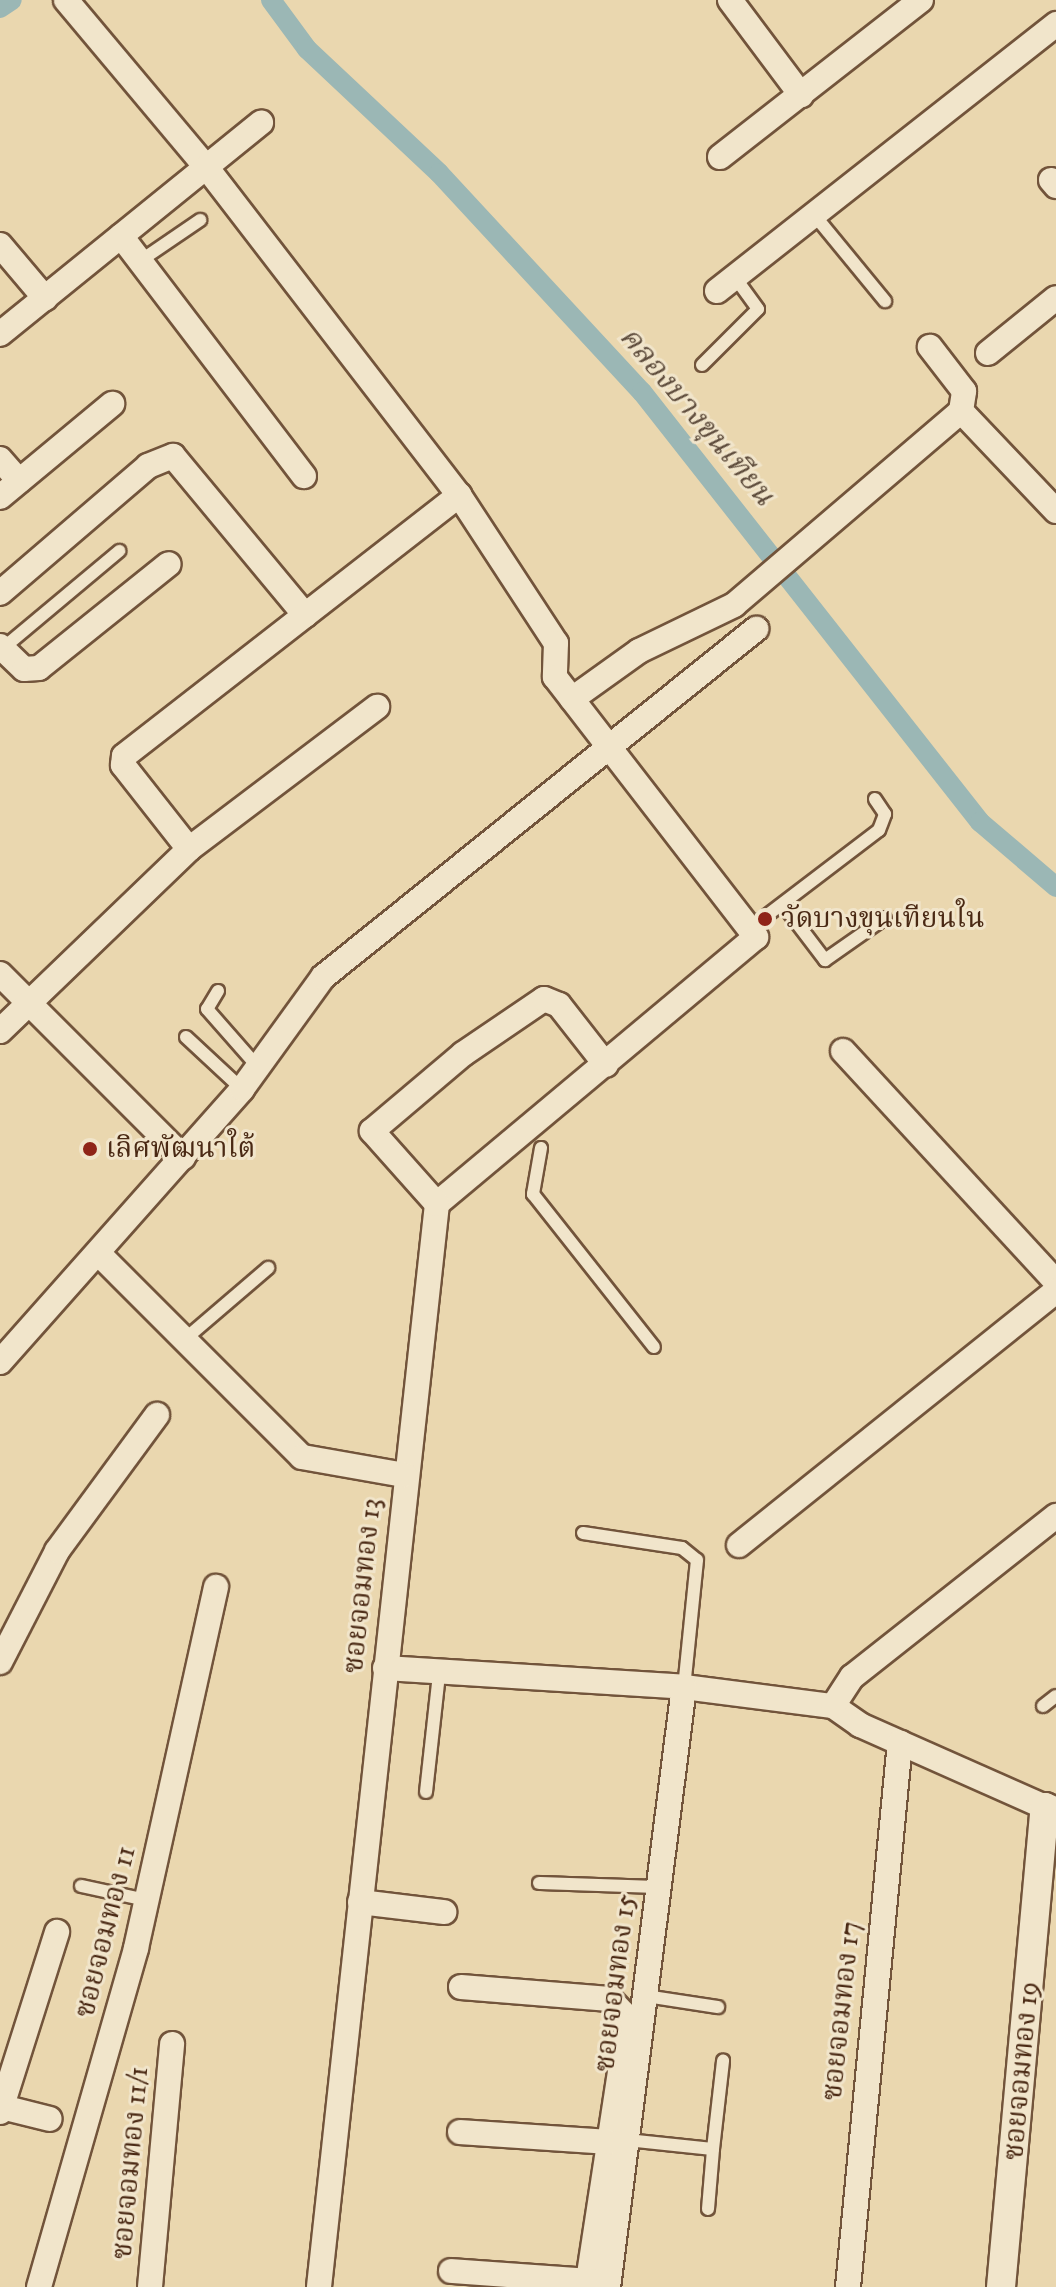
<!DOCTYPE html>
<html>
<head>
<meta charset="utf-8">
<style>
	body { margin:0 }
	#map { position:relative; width:1056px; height:2287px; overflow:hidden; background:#ead7af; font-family:"IM FELL DW Pica","Noto Serif Thai",serif }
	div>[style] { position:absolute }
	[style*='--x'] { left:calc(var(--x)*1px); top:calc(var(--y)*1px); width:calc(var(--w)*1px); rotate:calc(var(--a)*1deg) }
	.canal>* { height:20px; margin:-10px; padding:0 10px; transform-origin:10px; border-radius:10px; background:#9bb7b5 }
	.roads { filter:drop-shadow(2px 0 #72543b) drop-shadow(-2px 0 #72543b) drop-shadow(0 2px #72543b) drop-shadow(0 -2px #72543b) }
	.service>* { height:12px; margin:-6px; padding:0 6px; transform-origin:6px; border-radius:6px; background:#f1e5cb }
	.minor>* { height:24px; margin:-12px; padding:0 12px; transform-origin:12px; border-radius:12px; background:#f1e5cb }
	.tertiary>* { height:28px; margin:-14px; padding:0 14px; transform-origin:14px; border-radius:14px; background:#f1e5cb }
	.dots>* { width:22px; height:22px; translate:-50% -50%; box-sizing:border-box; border:4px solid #f1e5cb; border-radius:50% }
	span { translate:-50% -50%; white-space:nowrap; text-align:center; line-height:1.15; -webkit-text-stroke:6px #f1e5cb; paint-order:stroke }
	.poi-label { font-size:28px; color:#4a2914 }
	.left { translate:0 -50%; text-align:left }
	.street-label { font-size:28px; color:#4a2914 }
	.water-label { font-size:30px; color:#5e4c3c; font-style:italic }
</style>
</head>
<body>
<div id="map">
	<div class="canal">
		<div style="--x:271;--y:0;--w:61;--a:53.7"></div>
		<div style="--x:307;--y:49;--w:181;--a:43.2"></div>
		<div style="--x:439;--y:173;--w:299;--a:47.2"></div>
		<div style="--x:642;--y:392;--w:547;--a:51.83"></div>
		<div style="--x:980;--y:822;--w:100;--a:40.5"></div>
		<div style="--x:0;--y:8;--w:14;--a:-34"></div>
	</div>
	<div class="roads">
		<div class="service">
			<div style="--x:816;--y:217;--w:109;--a:50.6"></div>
			<div style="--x:140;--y:261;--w:73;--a:-34.3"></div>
			<div style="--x:702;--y:365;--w:79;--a:-45"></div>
			<div style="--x:758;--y:309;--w:39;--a:-126"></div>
			<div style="--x:2;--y:649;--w:153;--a:-39.9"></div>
			<div style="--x:784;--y:906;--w:68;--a:52.8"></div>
			<div style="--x:825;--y:960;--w:73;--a:-35"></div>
			<div style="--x:753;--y:926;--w:158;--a:-37.3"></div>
			<div style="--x:879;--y:830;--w:17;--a:-69"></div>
			<div style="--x:885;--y:814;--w:18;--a:-124"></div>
			<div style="--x:218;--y:991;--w:21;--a:121"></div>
			<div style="--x:207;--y:1009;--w:76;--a:48.7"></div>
			<div style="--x:186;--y:1037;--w:76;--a:42.9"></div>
			<div style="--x:541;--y:1148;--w:47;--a:99.9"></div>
			<div style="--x:533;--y:1194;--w:195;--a:51.7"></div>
			<div style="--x:184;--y:1340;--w:111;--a:-40.6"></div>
			<div style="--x:583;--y:1533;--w:100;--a:8.6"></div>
			<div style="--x:682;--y:1548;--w:19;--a:39"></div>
			<div style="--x:697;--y:1560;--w:128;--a:95.8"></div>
			<div style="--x:1043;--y:1706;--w:16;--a:-38"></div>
			<div style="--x:426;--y:1792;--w:119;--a:-83.7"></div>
			<div style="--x:539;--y:1883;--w:119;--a:1.9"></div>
			<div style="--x:81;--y:1886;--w:66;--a:12.2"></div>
			<div style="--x:646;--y:1996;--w:73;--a:8.7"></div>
			<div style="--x:627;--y:2140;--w:86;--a:6"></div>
			<div style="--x:713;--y:2149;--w:89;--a:-83.5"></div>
			<div style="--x:708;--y:2209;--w:60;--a:-85.2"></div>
		</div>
		<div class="minor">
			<div style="--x:66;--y:0;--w:219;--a:50"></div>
			<div style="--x:207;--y:168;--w:413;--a:52.4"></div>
			<div style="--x:459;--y:495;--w:177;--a:56.8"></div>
			<div style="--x:556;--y:643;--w:34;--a:92"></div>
			<div style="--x:555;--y:677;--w:329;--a:52.3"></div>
			<div style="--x:756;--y:937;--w:416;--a:140.1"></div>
			<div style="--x:437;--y:1204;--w:1089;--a:96.22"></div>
			<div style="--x:730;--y:0;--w:119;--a:53.2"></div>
			<div style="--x:720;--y:157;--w:255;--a:-38"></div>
			<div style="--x:1051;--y:180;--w:8;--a:50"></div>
			<div style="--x:121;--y:236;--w:302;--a:52.7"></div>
			<div style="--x:0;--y:245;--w:70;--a:49.7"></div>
			<div style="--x:717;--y:291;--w:432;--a:-38.2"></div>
			<div style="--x:0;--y:334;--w:336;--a:-39"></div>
			<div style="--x:988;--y:353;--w:87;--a:-39"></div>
			<div style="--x:961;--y:411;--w:138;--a:46.5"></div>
			<div style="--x:0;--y:459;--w:29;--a:49"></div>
			<div style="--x:0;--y:497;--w:146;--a:-39.7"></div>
			<div style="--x:0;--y:593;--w:195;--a:-40.6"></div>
			<div style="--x:148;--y:466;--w:27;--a:-22"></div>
			<div style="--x:173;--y:456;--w:207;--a:50.3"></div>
			<div style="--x:0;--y:646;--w:33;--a:44"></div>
			<div style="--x:24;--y:669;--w:15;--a:-4"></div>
			<div style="--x:39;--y:668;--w:166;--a:-38.7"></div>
			<div style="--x:572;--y:699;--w:82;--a:-35.6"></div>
			<div style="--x:639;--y:651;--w:106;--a:-25.8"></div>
			<div style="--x:734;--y:605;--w:299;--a:-40.5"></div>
			<div style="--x:961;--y:411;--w:20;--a:-81"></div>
			<div style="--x:964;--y:391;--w:56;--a:-127.7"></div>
			<div style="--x:189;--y:849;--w:107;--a:-128.2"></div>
			<div style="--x:123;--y:765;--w:9;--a:-84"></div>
			<div style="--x:124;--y:756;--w:425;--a:-37.9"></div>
			<div style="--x:0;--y:974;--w:259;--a:45"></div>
			<div style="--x:0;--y:1031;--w:262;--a:-43.9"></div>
			<div style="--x:189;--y:849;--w:236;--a:-37.1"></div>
			<div style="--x:843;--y:1051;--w:314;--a:47.3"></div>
			<div style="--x:437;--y:1204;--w:98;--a:-131.7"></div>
			<div style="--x:372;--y:1131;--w:119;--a:-40.2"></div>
			<div style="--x:463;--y:1054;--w:98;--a:-34.2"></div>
			<div style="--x:544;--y:999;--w:16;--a:22"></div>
			<div style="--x:559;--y:1005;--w:76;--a:51.9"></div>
			<div style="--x:98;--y:1253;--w:288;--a:45"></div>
			<div style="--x:302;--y:1457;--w:104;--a:10"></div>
			<div style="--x:0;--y:1362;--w:365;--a:-48.4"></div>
			<div style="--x:242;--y:1089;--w:138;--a:-54.1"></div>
			<div style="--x:323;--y:977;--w:556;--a:-38.79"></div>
			<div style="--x:739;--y:1545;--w:406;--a:-38.7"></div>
			<div style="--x:0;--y:1662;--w:125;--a:-62.8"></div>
			<div style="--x:57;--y:1551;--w:169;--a:-53.7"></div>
			<div style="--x:385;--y:1668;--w:300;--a:3.6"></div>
			<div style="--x:684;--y:1687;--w:150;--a:7.3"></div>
			<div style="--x:833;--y:1706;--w:33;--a:35"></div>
			<div style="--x:860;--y:1725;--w:202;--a:23.9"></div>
			<div style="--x:833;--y:1706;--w:35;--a:-57"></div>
			<div style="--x:852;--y:1677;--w:260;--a:-38.3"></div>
			<div style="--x:360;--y:1902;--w:85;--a:6.8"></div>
			<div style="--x:461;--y:1987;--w:149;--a:4.6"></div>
			<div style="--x:610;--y:1999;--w:19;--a:47"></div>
			<div style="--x:623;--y:2013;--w:14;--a:73"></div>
			<div style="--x:627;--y:2026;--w:258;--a:98.7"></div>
			<div style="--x:2;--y:2107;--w:49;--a:14"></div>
			<div style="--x:0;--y:2112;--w:189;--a:-72.4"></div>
			<div style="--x:460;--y:2132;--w:149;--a:3.8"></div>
			<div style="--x:451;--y:2271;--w:152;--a:4.1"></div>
			<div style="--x:39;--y:2287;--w:353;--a:-74"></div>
			<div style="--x:136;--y:1948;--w:370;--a:-77.5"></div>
			<div style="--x:150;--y:2287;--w:244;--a:-84.8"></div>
			<div style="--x:608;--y:2287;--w:605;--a:-82.78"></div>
			<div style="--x:848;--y:2287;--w:547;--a:-84.55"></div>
		</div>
		<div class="tertiary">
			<div style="--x:1001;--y:2287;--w:482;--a:-84.8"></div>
			<div style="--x:1045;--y:1807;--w:12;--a:24"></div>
		</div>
	</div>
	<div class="dots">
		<div style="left:765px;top:919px;background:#8f2418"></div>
		<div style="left:90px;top:1149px;background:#8f2418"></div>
	</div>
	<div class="poi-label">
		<span class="left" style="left:781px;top:919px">วัดบางขุนเทียนใน</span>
		<span class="left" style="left:106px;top:1149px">เลิศพัฒนาใต้</span>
	</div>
	<div class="street-label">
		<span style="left:363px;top:1586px;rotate:-84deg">ซอยจอมทอง 13</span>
		<span style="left:106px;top:1932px;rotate:-76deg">ซอยจอมทอง 11</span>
		<span style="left:616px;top:1983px;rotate:-83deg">ซอยจอมทอง 15</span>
		<span style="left:842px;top:2011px;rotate:-84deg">ซอยจอมทอง 17</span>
		<span style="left:1022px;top:2071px;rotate:-85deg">ซอยจอมทอง 19</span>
		<span style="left:131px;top:2163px;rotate:-85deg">ซอยจอมทอง 11/1</span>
	</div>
	<div class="water-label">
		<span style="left:696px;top:417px;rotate:50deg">คลองบางขุนเทียน</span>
	</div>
</div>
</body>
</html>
